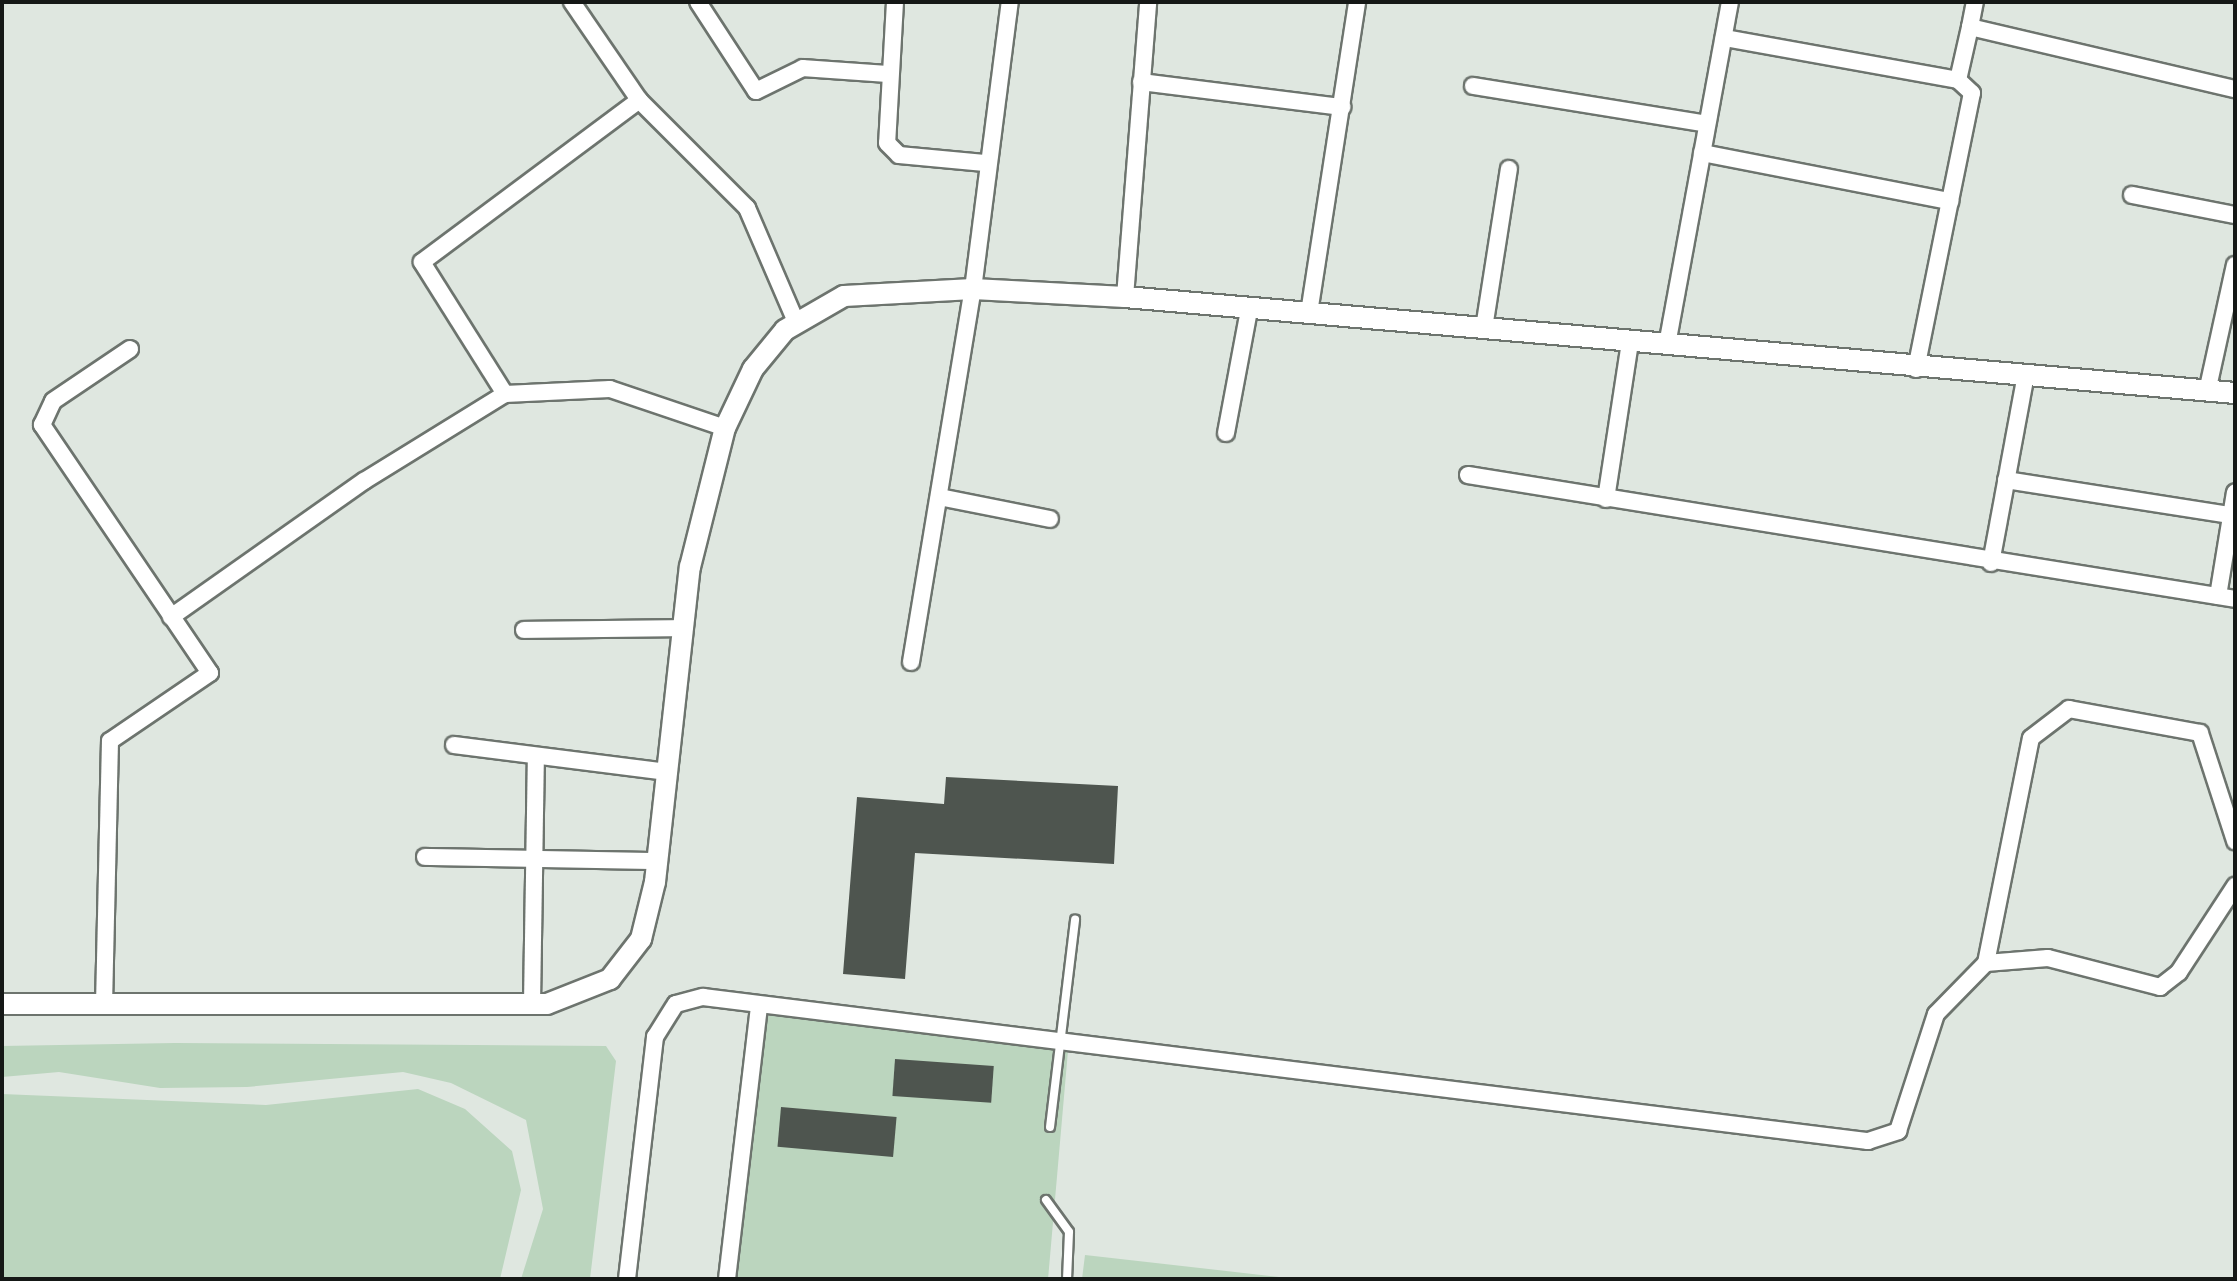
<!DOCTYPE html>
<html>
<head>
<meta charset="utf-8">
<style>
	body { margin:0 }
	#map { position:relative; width:2237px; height:1281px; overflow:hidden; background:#dfe7e0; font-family:"Archivo Narrow",sans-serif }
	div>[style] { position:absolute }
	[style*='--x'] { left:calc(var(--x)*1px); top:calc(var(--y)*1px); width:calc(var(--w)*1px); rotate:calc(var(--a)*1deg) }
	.green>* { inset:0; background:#bbd5be; transform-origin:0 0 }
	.building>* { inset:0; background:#4e554f; transform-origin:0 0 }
	.roads { filter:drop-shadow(2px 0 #6d746e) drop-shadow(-2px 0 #6d746e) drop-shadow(0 2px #6d746e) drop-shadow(0 -2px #6d746e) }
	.service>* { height:8px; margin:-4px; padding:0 4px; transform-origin:4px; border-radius:4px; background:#fff }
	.minor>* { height:16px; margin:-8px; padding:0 8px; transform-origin:8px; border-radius:8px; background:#fff }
	.tertiary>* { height:20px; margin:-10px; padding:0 10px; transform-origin:10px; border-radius:10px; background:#fff }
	span { translate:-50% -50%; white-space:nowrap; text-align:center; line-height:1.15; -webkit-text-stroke:8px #ecf4ed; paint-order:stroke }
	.frame { position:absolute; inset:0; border:4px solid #151816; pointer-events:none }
</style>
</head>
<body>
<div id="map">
	<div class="green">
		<div style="left:750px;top:1014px;width:320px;height:266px;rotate:5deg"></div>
		<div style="clip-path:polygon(175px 1043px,606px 1046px,616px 1061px,590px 1279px,521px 1279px,543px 1209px,526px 1120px,451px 1083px,403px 1072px,247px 1087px,160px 1088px,59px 1072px,2px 1077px,2px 1046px)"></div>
		<div style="clip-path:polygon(418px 1089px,465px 1109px,512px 1151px,521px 1190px,500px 1279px,2px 1279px,2px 1094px,266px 1105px)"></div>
		<div style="clip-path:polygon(1085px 1255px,1297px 1279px,1082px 1279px)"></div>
	</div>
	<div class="building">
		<div style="clip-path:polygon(946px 777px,1118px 786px,1114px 864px,915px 853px,905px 979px,843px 974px,857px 797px,944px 804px)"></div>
		<div style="left:895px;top:1059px;width:99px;height:37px;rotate:4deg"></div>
		<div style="left:781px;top:1107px;width:116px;height:40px;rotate:5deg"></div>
	</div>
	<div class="roads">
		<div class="service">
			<div style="--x:1050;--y:1127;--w:209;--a:-83.1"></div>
			<div style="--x:1046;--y:1200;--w:39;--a:54"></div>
			<div style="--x:1069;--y:1232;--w:47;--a:92.4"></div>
		</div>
		<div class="minor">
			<div style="--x:572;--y:2;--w:119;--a:55.6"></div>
			<div style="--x:639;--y:100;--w:153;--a:45"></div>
			<div style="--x:747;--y:208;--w:124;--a:66.7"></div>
			<div style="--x:698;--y:2;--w:106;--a:56.9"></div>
			<div style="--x:756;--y:91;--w:52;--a:-26.1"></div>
			<div style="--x:803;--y:68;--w:84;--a:4.1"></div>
			<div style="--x:895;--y:2;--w:141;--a:93.2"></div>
			<div style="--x:887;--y:143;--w:17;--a:45"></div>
			<div style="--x:899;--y:155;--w:86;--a:5.3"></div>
			<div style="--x:1970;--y:27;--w:25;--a:-79"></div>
			<div style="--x:1958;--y:80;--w:54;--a:-77.2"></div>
			<div style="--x:1970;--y:27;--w:272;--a:13.2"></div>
			<div style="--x:1141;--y:82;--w:203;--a:7.1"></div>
			<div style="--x:1473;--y:86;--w:237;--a:9.2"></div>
			<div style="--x:1702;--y:153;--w:253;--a:11"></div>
			<div style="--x:1950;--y:201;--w:110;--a:-78.5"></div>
			<div style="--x:1972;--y:93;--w:19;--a:-137"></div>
			<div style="--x:1958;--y:80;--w:238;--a:-169.8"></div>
			<div style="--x:2132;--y:195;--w:105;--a:11"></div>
			<div style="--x:1125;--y:297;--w:296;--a:-85.5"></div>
			<div style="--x:1309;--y:313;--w:315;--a:-81.2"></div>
			<div style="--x:1484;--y:328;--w:161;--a:-81.1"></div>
			<div style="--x:1667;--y:345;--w:349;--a:-79.6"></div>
			<div style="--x:1916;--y:369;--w:171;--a:-78.6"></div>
			<div style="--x:2207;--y:392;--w:130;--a:-77.6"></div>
			<div style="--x:505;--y:394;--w:156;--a:-122.2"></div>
			<div style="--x:422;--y:262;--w:271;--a:-36.7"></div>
			<div style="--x:1226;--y:433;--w:125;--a:-79.4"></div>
			<div style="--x:1468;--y:475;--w:777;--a:9.18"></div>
			<div style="--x:2006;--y:480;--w:232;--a:8.9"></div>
			<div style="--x:939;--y:497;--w:113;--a:11.2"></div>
			<div style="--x:1606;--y:499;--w:159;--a:-81.3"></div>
			<div style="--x:1991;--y:563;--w:187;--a:-79.5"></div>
			<div style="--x:2218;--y:596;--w:105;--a:-80.7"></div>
			<div style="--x:171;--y:617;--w:236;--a:-35.2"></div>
			<div style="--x:364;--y:481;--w:166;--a:-31.7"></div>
			<div style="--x:505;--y:394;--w:105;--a:-2.7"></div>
			<div style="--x:610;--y:389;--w:121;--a:18.7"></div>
			<div style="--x:524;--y:630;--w:159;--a:-0.7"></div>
			<div style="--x:911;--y:662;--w:378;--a:-80.6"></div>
			<div style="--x:973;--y:289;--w:289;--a:-82.7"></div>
			<div style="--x:454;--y:745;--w:215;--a:7.2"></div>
			<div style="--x:425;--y:857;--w:232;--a:1"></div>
			<div style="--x:1986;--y:963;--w:229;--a:-78.7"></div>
			<div style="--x:2031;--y:738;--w:48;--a:-37.3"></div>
			<div style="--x:2069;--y:709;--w:133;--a:10.4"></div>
			<div style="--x:2200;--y:733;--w:114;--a:72"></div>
			<div style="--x:532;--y:1004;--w:248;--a:-89.1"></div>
			<div style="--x:104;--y:1005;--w:264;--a:-88.7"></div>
			<div style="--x:110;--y:741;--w:121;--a:-34.2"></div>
			<div style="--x:210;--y:673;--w:300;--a:-124.1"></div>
			<div style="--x:42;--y:425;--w:26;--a:-65"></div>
			<div style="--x:53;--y:401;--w:93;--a:-34"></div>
			<div style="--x:627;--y:1279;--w:244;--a:-83.4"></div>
			<div style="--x:655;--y:1037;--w:39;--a:-58"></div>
			<div style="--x:676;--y:1004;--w:28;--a:-15"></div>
			<div style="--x:703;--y:997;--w:1174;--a:7.05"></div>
			<div style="--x:1868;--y:1141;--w:32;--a:-18"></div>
			<div style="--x:1898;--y:1131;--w:123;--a:-72"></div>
			<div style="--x:1936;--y:1014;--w:71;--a:-45.6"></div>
			<div style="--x:1986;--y:963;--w:62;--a:-4.6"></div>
			<div style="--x:2048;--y:958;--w:116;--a:14.5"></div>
			<div style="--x:2160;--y:987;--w:24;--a:-38"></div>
			<div style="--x:2179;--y:972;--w:103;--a:-56.9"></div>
			<div style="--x:727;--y:1279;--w:275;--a:-83.3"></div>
		</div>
		<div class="tertiary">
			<div style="--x:2;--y:1004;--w:545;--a:0"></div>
			<div style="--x:547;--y:1004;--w:68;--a:-21.6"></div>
			<div style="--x:610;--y:979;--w:51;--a:-52.2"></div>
			<div style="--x:641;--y:939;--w:59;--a:-76.2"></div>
			<div style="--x:655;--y:882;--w:317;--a:-83.7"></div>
			<div style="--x:690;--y:567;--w:143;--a:-75.9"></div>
			<div style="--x:725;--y:428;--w:65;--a:-64.6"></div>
			<div style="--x:753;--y:369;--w:50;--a:-50.6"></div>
			<div style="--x:785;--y:330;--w:68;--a:-30"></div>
			<div style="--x:844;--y:296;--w:129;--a:-3.1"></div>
			<div style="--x:973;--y:289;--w:152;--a:3"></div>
			<div style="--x:1125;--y:297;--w:1114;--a:4.94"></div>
		</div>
	</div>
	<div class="frame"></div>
</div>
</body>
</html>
